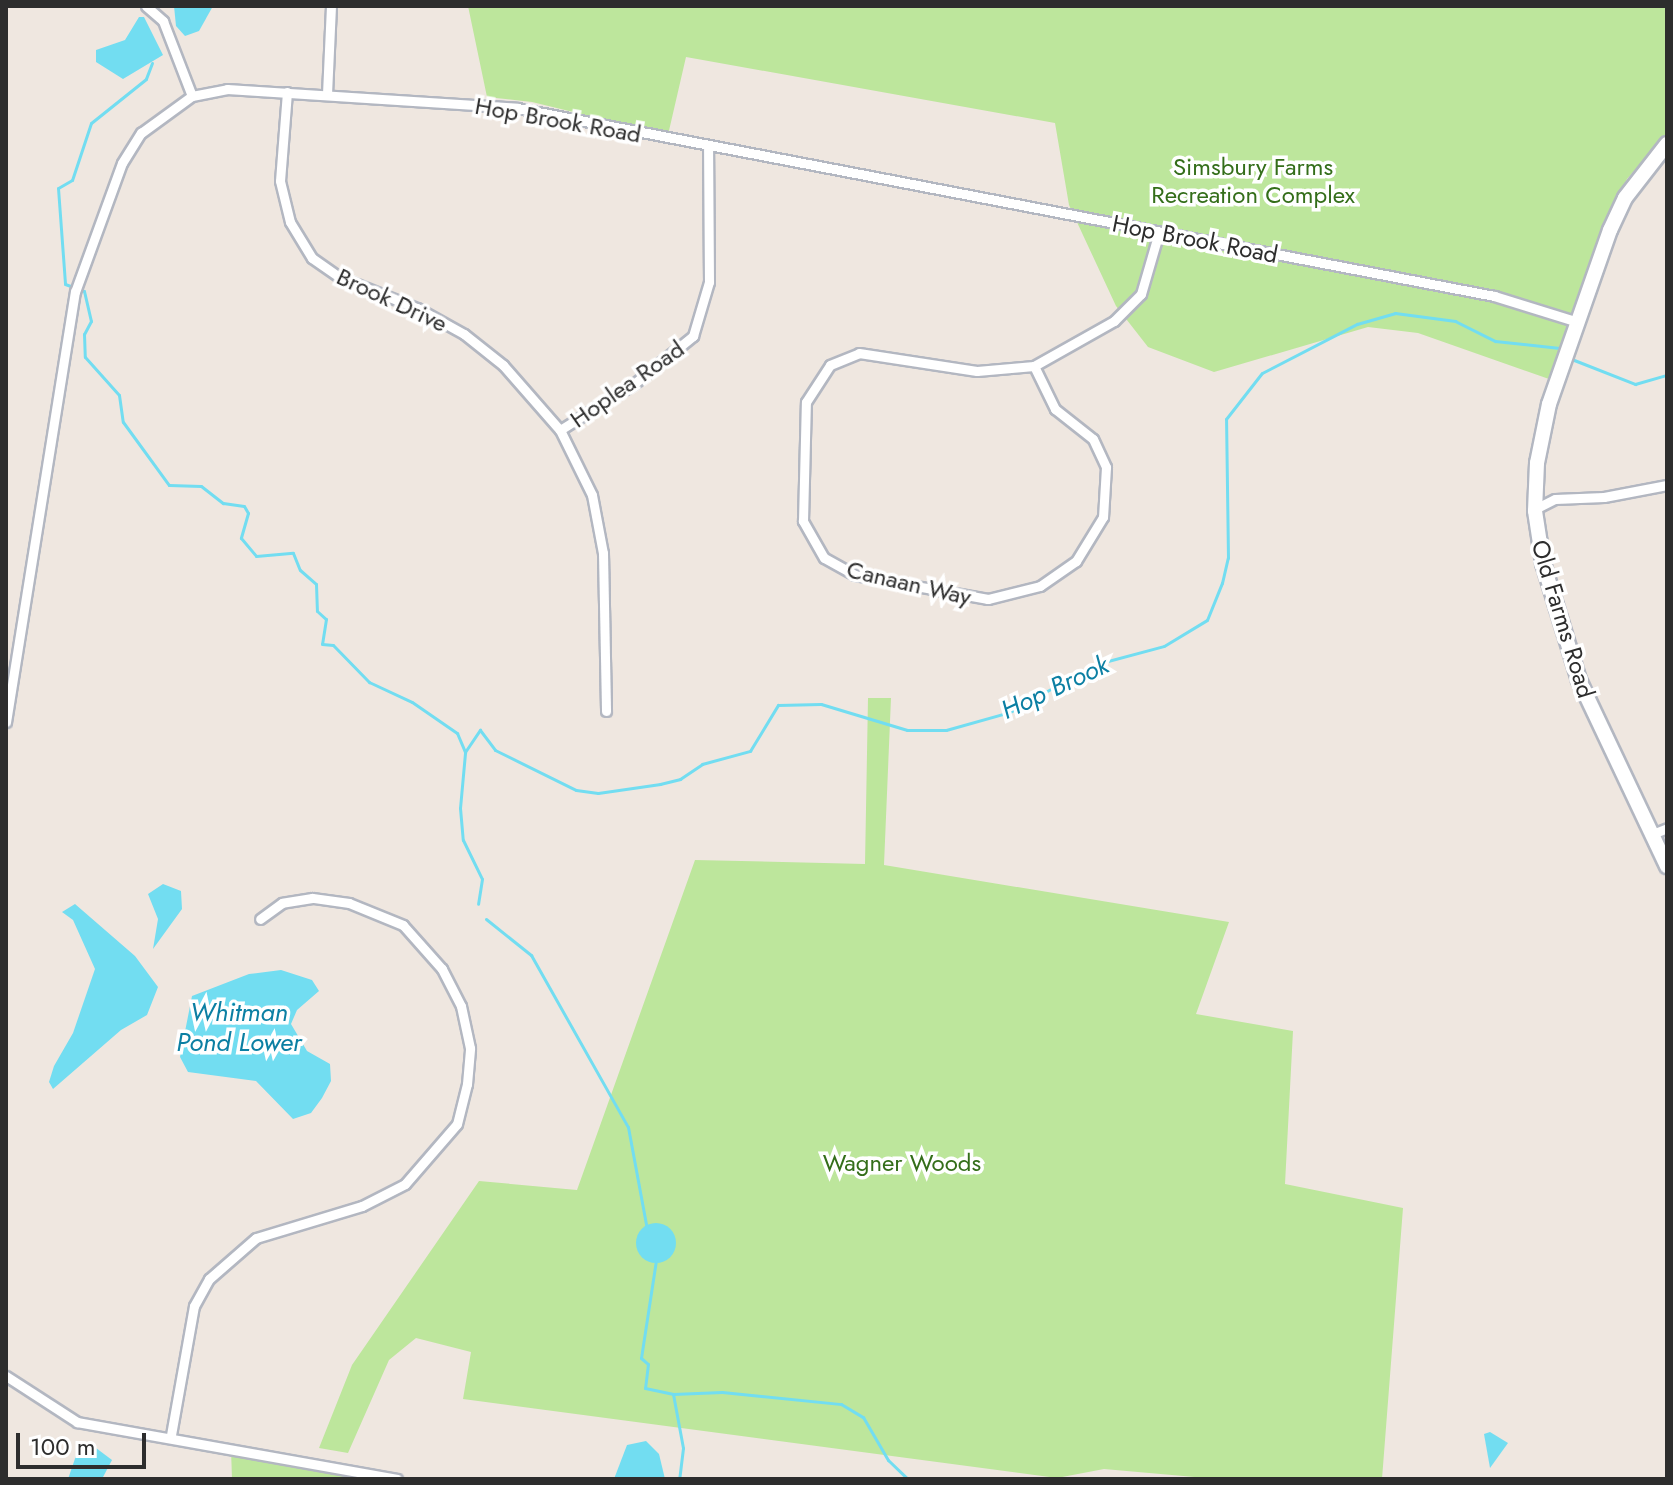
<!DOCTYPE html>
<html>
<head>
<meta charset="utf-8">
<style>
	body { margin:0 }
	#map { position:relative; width:1673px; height:1485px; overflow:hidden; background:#efe7e0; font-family:Jost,sans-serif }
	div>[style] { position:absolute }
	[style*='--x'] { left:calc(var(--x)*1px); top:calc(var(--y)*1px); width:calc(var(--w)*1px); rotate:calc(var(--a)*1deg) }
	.green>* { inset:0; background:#bde69c }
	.water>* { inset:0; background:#72ddf1 }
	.round { border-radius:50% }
	.stream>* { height:3px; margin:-1.5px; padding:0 1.5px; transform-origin:1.5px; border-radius:1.5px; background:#72ddf1 }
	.roads { filter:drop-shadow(2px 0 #b3b7c1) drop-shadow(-2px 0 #b3b7c1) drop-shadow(0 2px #b3b7c1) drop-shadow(0 -2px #b3b7c1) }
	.street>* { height:9px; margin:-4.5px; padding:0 4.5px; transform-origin:4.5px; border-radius:4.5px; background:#fff }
	.secondary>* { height:14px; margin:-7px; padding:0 7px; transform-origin:7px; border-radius:7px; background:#fff }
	span { translate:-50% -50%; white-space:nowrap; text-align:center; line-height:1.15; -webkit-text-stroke:7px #fff; paint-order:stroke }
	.street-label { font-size:24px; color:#2d2d2d }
	.park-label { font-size:24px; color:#346e1a }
	.water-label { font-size:26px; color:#0b7fa3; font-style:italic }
	.frame { position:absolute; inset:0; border:8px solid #2d2d2d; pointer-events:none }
	.scale { position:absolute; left:16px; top:1433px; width:130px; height:36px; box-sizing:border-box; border:4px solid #2d2d2d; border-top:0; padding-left:10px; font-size:24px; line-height:28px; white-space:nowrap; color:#2d2d2d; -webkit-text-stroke:6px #fff; paint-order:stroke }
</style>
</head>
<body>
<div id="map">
	<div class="green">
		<div style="clip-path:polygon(468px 6px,1667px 6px,1667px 133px,1627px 179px,1602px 228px,1549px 379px,1418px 333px,1368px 327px,1214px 372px,1148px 347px,1116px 306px,1069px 205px,1055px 123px,686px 57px,668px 135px,532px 102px,487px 97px)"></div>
		<div style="clip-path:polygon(868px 698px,891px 698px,884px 865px,1229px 922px,1196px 1014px,1293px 1031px,1285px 1184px,1403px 1208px,1382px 1479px,1217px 1479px,1104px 1469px,1057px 1478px,463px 1399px,471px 1352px,416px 1338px,389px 1360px,348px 1453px,319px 1448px,352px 1365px,479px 1181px,577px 1190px,695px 860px,865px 864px)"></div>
		<div style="clip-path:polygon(231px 1449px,397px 1479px,232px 1479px)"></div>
	</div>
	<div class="water">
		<div style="clip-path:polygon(174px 6px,213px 6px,199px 31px,185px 36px,176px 26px)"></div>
		<div style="clip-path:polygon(139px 17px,144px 17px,163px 55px,123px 79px,96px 62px,96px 50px,125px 40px)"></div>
		<div style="clip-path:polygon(163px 884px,181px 891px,182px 909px,153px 949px,158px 919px,148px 894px)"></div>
		<div style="clip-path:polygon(75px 904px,135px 956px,158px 987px,147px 1015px,121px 1030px,53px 1089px,49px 1082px,54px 1066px,73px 1033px,95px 969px,73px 920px,62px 912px)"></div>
		<div style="clip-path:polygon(281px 970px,312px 980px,319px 991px,297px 1010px,291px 1024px,307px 1051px,330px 1064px,331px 1081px,322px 1098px,311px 1113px,293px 1119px,256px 1081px,188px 1072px,180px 1057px,192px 996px,249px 974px)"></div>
		<div class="round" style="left:636px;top:1223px;width:40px;height:40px"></div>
		<div style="clip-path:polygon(1490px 1432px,1508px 1443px,1490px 1468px,1484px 1434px)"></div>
		<div style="clip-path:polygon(646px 1441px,659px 1454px,665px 1479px,614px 1479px,627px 1445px)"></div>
		<div style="clip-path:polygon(92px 1445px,112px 1460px,102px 1479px,68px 1479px,79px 1447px)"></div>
	</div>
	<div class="stream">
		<div style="--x:152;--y:63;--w:17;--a:111"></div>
		<div style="--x:146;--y:79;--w:70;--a:141.3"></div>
		<div style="--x:91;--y:123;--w:60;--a:108.4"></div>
		<div style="--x:72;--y:180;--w:16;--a:150"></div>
		<div style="--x:58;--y:188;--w:96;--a:85.8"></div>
		<div style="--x:65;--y:284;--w:20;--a:20"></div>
		<div style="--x:84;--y:291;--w:31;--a:77"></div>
		<div style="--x:91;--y:321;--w:15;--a:118"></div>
		<div style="--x:84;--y:334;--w:23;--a:88"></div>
		<div style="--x:85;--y:357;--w:51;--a:48.2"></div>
		<div style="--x:119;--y:395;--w:27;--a:82"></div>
		<div style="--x:123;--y:422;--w:78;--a:53.9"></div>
		<div style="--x:169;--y:485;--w:32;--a:2"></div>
		<div style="--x:201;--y:486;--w:28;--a:38"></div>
		<div style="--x:223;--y:503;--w:21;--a:8"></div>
		<div style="--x:244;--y:506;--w:8;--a:60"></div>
		<div style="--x:248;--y:513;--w:26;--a:106"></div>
		<div style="--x:241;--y:538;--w:23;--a:50"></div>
		<div style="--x:256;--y:556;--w:37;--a:-5"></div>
		<div style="--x:293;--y:553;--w:18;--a:68"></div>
		<div style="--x:300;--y:570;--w:21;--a:41"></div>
		<div style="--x:316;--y:584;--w:27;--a:88"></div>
		<div style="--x:317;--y:611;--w:12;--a:42"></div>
		<div style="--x:326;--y:619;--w:25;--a:99"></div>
		<div style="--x:322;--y:644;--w:11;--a:5"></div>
		<div style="--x:333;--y:645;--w:52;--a:45.8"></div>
		<div style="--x:369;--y:682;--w:47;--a:24.9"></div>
		<div style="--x:412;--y:702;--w:55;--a:34.6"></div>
		<div style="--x:457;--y:733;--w:21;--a:67"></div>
		<div style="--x:465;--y:752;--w:27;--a:-56"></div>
		<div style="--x:480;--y:730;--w:25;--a:53"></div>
		<div style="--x:495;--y:750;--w:90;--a:26.3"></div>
		<div style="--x:576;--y:790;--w:22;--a:8"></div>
		<div style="--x:598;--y:793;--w:63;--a:-8.3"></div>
		<div style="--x:660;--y:784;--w:21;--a:-14"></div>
		<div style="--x:680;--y:779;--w:27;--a:-34"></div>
		<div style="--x:702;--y:764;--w:50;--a:-15.2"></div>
		<div style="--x:750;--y:751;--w:54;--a:-58.7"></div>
		<div style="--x:778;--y:705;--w:43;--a:-1.3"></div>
		<div style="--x:821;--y:704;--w:90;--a:16.8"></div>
		<div style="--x:907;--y:730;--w:39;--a:0"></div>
		<div style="--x:946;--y:730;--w:66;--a:-15.7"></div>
		<div style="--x:1010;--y:712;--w:95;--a:-29.5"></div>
		<div style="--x:1093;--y:665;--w:73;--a:-15"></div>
		<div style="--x:1164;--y:646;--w:50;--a:-31.2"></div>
		<div style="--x:1207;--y:620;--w:40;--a:-68"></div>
		<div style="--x:1222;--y:583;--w:26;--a:-77"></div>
		<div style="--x:1228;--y:558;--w:139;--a:-90.8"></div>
		<div style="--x:1226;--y:419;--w:58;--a:-52"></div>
		<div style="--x:1262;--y:373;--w:107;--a:-27.3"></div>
		<div style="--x:1357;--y:324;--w:40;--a:-16"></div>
		<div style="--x:1395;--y:313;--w:61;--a:7.6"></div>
		<div style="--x:1455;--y:321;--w:45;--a:26.6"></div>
		<div style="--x:1495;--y:341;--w:65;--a:6.1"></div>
		<div style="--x:1574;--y:360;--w:66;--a:21.5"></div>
		<div style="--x:1635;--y:384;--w:33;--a:-16"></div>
		<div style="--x:465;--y:753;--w:55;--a:95.2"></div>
		<div style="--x:460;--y:808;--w:32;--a:85"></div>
		<div style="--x:463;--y:840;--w:43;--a:64"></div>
		<div style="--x:482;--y:879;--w:25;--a:99"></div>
		<div style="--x:486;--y:919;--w:58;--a:38.7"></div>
		<div style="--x:531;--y:955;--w:197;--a:60.6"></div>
		<div style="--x:628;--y:1127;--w:105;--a:79.5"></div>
		<div style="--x:656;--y:1260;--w:99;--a:98.7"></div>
		<div style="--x:641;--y:1358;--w:9;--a:41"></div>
		<div style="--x:648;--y:1364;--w:24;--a:97"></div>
		<div style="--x:645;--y:1388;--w:29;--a:12"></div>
		<div style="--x:673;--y:1394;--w:49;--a:-2.3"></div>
		<div style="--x:722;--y:1392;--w:120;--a:5.8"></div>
		<div style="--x:841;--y:1404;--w:26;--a:31"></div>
		<div style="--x:863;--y:1417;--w:50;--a:59.8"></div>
		<div style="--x:888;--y:1460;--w:28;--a:44"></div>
		<div style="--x:673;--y:1394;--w:55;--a:79.5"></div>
		<div style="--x:683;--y:1448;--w:31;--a:97"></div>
	</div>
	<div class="roads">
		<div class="street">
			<div style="--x:146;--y:6;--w:23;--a:41"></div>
			<div style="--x:163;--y:21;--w:80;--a:68.9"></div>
			<div style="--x:287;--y:92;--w:89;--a:94.5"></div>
			<div style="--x:280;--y:181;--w:42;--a:76.3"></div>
			<div style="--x:290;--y:222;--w:42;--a:58.6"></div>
			<div style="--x:312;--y:258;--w:33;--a:35"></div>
			<div style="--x:339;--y:277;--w:84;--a:21.7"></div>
			<div style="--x:417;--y:308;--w:54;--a:29"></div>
			<div style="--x:464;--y:334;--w:50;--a:38.5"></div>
			<div style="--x:503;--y:365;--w:86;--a:48.8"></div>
			<div style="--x:560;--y:430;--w:72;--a:63.8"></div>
			<div style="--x:592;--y:495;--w:59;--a:79.3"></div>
			<div style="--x:603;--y:553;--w:158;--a:88.9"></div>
			<div style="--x:327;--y:94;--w:88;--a:-87.4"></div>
			<div style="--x:859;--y:353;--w:119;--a:8.7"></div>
			<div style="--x:977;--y:371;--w:57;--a:-5"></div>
			<div style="--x:1034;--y:366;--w:48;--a:64"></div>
			<div style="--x:1055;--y:409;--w:48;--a:38.3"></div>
			<div style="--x:1093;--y:439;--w:31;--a:65"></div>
			<div style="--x:1106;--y:467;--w:50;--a:93.4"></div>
			<div style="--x:1103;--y:517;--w:52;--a:121.5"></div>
			<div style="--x:1076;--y:561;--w:44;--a:145.2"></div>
			<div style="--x:1040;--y:586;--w:54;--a:166"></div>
			<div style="--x:988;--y:599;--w:135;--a:-169.8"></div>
			<div style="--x:855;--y:575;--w:35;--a:-151"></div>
			<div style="--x:824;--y:558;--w:43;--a:-119.6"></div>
			<div style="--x:803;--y:521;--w:119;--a:-88.6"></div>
			<div style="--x:806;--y:402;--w:44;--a:-57"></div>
			<div style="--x:830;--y:365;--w:31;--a:-22"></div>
			<div style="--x:1034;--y:366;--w:92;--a:-29.4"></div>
			<div style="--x:1114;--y:321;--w:38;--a:-45"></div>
			<div style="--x:1141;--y:294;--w:65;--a:-73.8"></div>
			<div style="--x:560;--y:430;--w:89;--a:-32.1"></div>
			<div style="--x:635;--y:383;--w:75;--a:-39"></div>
			<div style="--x:693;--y:336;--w:56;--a:-73.5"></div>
			<div style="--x:709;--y:282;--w:133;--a:-90.4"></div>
			<div style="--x:1535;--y:509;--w:22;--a:-27"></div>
			<div style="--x:1555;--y:499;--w:49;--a:-2.3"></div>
			<div style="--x:1604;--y:497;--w:64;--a:-10.8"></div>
			<div style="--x:6;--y:722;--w:436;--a:-80.9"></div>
			<div style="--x:75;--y:292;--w:137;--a:-70"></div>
			<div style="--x:122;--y:163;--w:36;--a:-58"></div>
			<div style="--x:141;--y:133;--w:63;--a:-36"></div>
			<div style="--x:192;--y:96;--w:36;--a:-11"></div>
			<div style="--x:227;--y:89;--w:291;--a:3.7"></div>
			<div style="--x:517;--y:108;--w:995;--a:10.89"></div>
			<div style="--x:1494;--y:296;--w:88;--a:17.2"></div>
			<div style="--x:1650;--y:835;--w:18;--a:-22"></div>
			<div style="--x:6;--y:1376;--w:85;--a:32.9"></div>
			<div style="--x:77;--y:1422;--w:325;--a:10.1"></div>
			<div style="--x:171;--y:1435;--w:131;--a:-79.9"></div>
			<div style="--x:194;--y:1306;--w:31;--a:-61"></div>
			<div style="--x:209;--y:1279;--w:62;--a:-41.1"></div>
			<div style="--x:256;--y:1238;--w:111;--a:-16.8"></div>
			<div style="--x:362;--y:1206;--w:48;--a:-27.1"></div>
			<div style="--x:405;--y:1184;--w:79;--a:-49.1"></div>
			<div style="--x:457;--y:1124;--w:41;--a:-76"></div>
			<div style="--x:467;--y:1084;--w:36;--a:-85"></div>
			<div style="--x:470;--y:1048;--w:43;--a:-102.1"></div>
			<div style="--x:461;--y:1006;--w:42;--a:-117.2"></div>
			<div style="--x:442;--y:969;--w:59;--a:-131.6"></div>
			<div style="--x:403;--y:925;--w:58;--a:-157.8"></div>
			<div style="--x:349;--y:903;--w:37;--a:-172"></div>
			<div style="--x:312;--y:898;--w:30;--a:171"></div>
			<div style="--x:282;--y:903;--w:27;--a:144"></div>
		</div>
		<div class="secondary">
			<div style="--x:1667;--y:144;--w:68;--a:127.9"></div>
			<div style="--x:1625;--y:198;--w:35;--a:115"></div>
			<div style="--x:1610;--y:230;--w:184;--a:109.3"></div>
			<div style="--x:1549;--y:404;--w:60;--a:101.5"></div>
			<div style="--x:1537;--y:463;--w:48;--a:92.4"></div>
			<div style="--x:1535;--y:511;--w:53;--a:81.3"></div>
			<div style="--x:1543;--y:563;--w:122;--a:72.9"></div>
			<div style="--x:1579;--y:680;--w:206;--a:64.7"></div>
		</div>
	</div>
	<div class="street-label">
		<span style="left:558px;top:120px;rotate:10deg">Hop Brook Road</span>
		<span style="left:1195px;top:239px;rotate:11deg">Hop Brook Road</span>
		<span style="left:392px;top:300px;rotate:25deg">Brook Drive</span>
		<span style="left:627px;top:384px;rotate:-35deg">Hoplea Road</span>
		<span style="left:909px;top:583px;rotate:13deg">Canaan Way</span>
		<span style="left:1563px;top:619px;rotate:73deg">Old Farms Road</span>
	</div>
	<div class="park-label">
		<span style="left:1253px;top:181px">Simsbury Farms<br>Recreation Complex</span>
		<span style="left:902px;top:1163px">Wagner Woods</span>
	</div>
	<div class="water-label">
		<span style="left:1055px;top:688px;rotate:-25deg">Hop Brook</span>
		<span style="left:239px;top:1028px">Whitman<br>Pond Lower</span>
	</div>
	<div class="frame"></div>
	<div class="scale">100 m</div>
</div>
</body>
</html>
